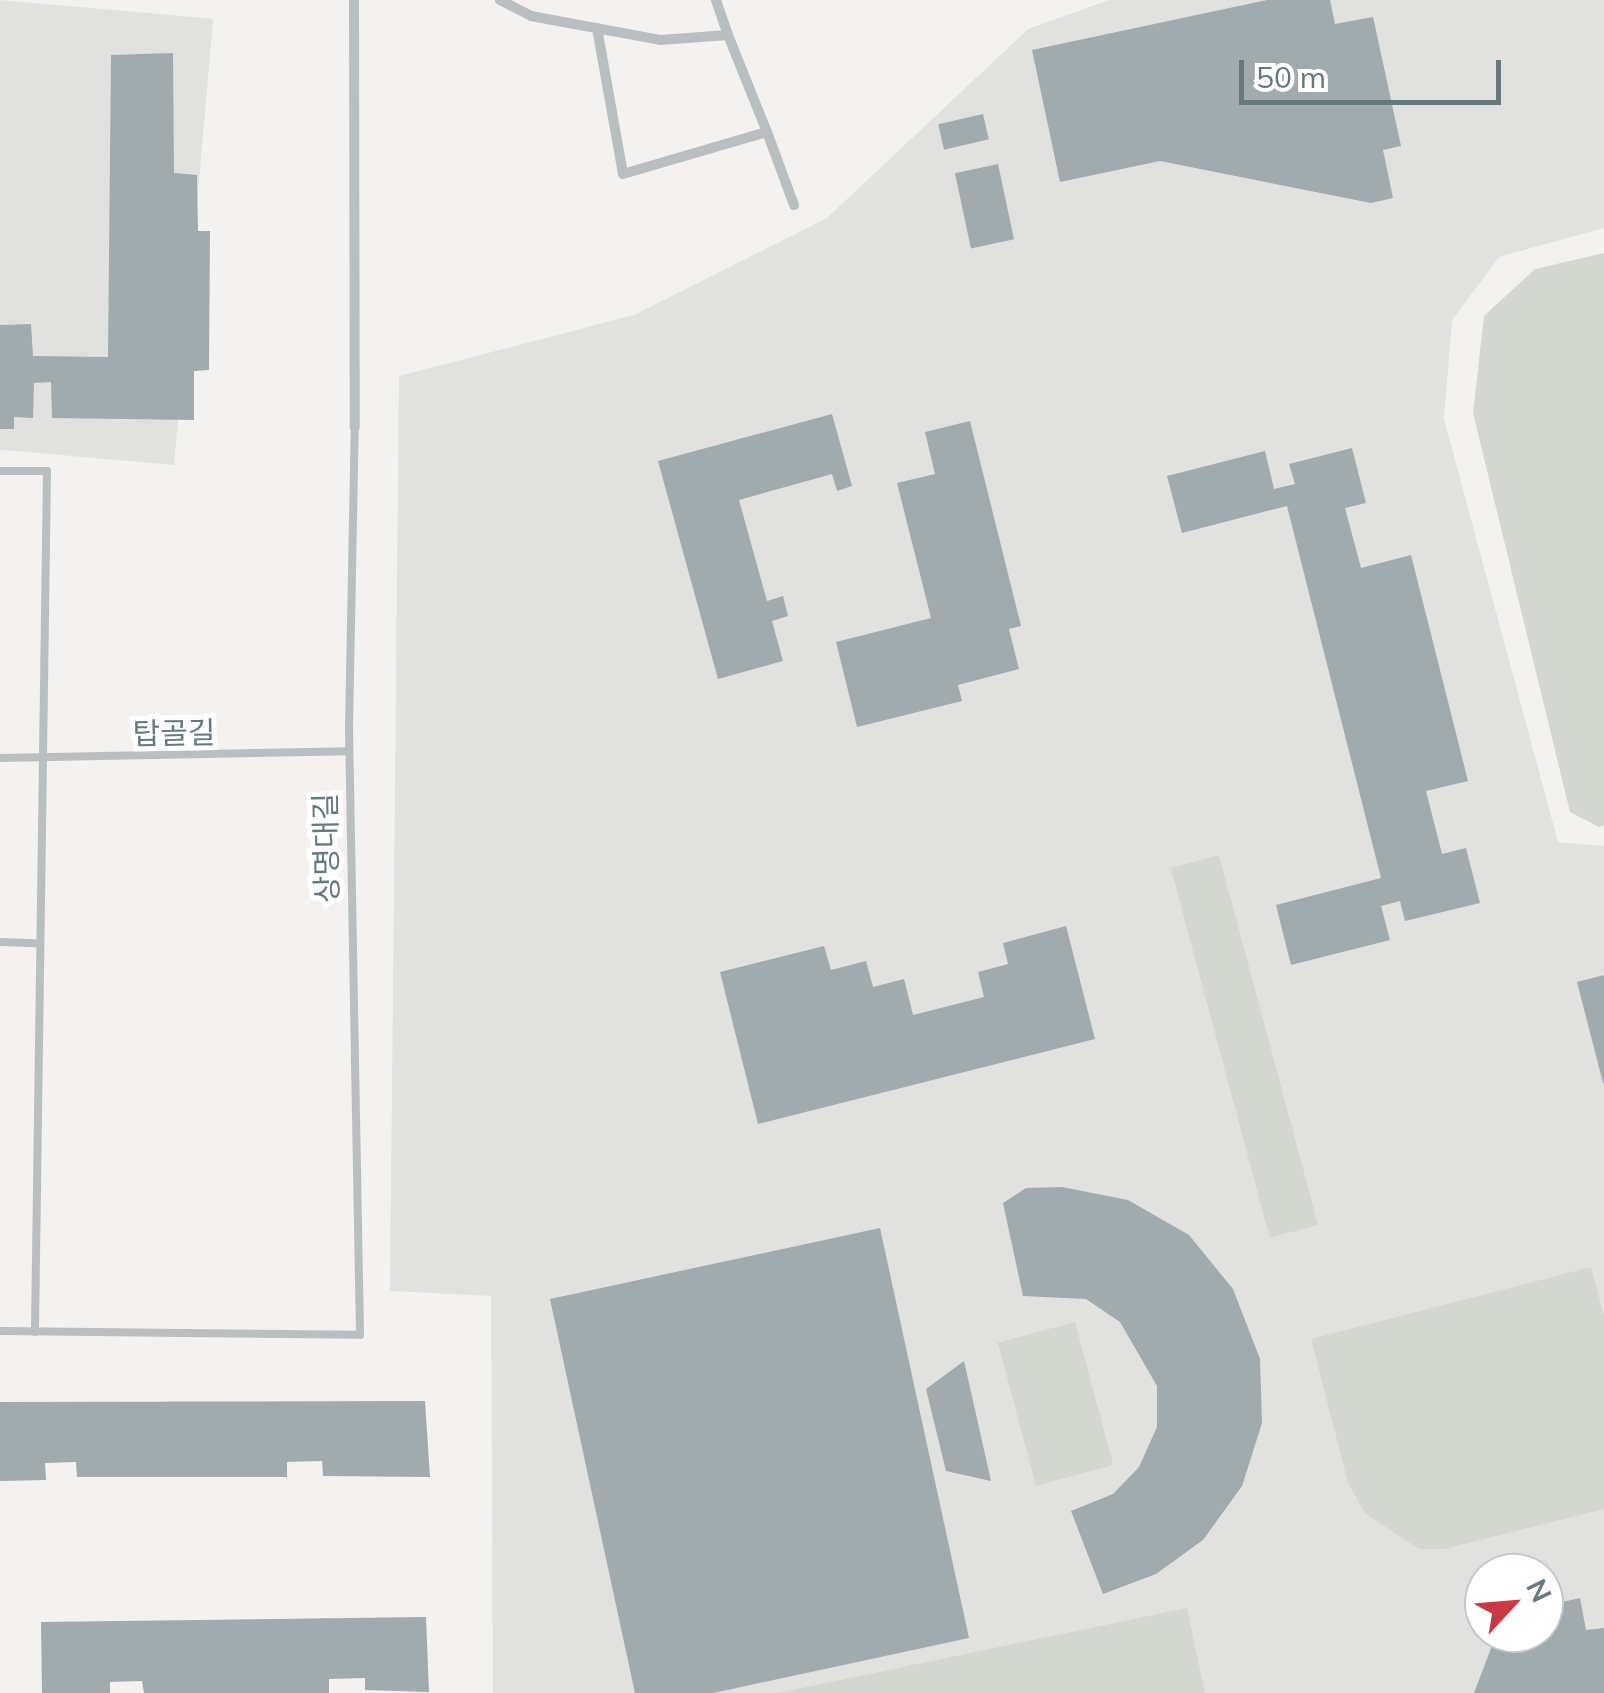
<!DOCTYPE html>
<html>
<head>
<meta charset="utf-8">
<style>
	body { margin:0 }
	#map { position:relative; width:1604px; height:1693px; overflow:hidden; background:#f3f2f0; font-family:Mulish,"Noto Sans KR",sans-serif }
	div>[style] { position:absolute }
	[style*='--x'] { left:calc(var(--x)*1px); top:calc(var(--y)*1px); width:calc(var(--w)*1px); rotate:calc(var(--a)*1deg) }
	.built>* { inset:0; background:#e1e2e0; transform-origin:0 0 }
	.green>* { inset:0; background:#d4d7d0; transform-origin:0 0 }
	.building>* { inset:0; background:#a1aaac; transform-origin:0 0 }
	.service>* { height:8px; margin:-4px; padding:0 4px; transform-origin:4px; border-radius:4px; background:#b9bec0 }
	.minor>* { height:10px; margin:-5px; padding:0 5px; transform-origin:5px; border-radius:5px; background:#b9bec0 }
	span { translate:-50% -50%; white-space:nowrap; text-align:center; line-height:1.15; -webkit-text-stroke:10px #fff; paint-order:stroke }
	.street-label { font-size:30px; color:#66797d }
	.north { position:absolute; left:1464px; top:1553px; width:100px; height:100px; box-sizing:border-box; background:#fff; border:2px solid #c2c9cb; border-radius:50%; rotate:64deg; font-size:28px; font-weight:700; line-height:40px; text-align:center; color:#66797d }
	.north::after { content:''; display:block; margin:auto; width:35px; height:45px; background:#ca3941; clip-path:polygon(50% 0,100% 100%,50% 72%,0 100%) }
	.scale { position:absolute; left:1239px; top:60px; width:262px; height:45px; box-sizing:border-box; border:5px solid #66797d; border-top:0; padding-left:12px; font-size:30px; line-height:35px; white-space:nowrap; color:#66797d; -webkit-text-stroke:8px #fff; paint-order:stroke }
</style>
</head>
<body>
<div id="map">
	<div class="built">
		<div style="left:0;top:0;width:214px;height:448px;rotate:5deg"></div>
		<div style="clip-path:polygon(evenodd,1109px 0,1604px 0,1604px 228px,1499px 257px,1452px 320px,1444px 419px,1558px 842px,1604px 846px,1604px 1693px,493px 1693px,491px 1296px,390px 1291px,399px 376px,634px 315px,827px 218px,1028px 29px,1109px 0,1484px 1573px,1544px 1573px,1544px 1633px,1484px 1633px,1484px 1573px)"></div>
	</div>
	<div class="green">
		<div style="clip-path:polygon(1604px 253px,1604px 825px,1599px 827px,1570px 812px,1473px 413px,1484px 316px,1535px 269px)"></div>
		<div style="left:1219px;top:855px;width:383px;height:50px;rotate:75deg"></div>
		<div style="clip-path:polygon(1591px 1267px,1604px 1316px,1604px 1509px,1444px 1549px,1419px 1549px,1365px 1513px,1348px 1483px,1311px 1339px)"></div>
		<div style="left:1075px;top:1322px;width:148px;height:80px;rotate:75deg"></div>
		<div style="clip-path:polygon(1187px 1608px,1205px 1693px,778px 1693px)"></div>
	</div>
	<div class="building">
		<div style="clip-path:polygon(1267px 0,1330px 0,1335px 24px,1373px 17px,1401px 146px,1383px 150px,1393px 198px,1371px 203px,1160px 161px,1060px 182px,1032px 50px)"></div>
		<div style="clip-path:polygon(173px 53px,174px 173px,197px 175px,198px 231px,210px 231px,209px 370px,194px 371px,194px 420px,52px 418px,51px 382px,34px 383px,33px 418px,14px 417px,14px 429px,0 429px,0 325px,31px 324px,33px 356px,108px 357px,111px 55px)"></div>
		<div style="left:983px;top:114px;width:26px;height:46px;rotate:77deg"></div>
		<div style="left:998px;top:164px;width:77px;height:44px;rotate:78deg"></div>
		<div style="clip-path:polygon(832px 414px,852px 486px,837px 491px,832px 474px,739px 500px,767px 601px,783px 596px,788px 616px,772px 621px,783px 661px,718px 679px,658px 461px)"></div>
		<div style="clip-path:polygon(970px 421px,1021px 626px,1009px 629px,1019px 669px,958px 685px,962px 701px,857px 727px,836px 642px,931px 618px,897px 483px,935px 474px,925px 432px)"></div>
		<div style="clip-path:polygon(1352px 448px,1366px 503px,1345px 508px,1361px 568px,1411px 555px,1468px 781px,1426px 791px,1442px 854px,1466px 848px,1480px 903px,1405px 921px,1400px 901px,1381px 906px,1390px 940px,1291px 965px,1276px 905px,1381px 878px,1287px 506px,1182px 533px,1167px 476px,1265px 451px,1274px 489px,1295px 484px,1289px 464px)"></div>
		<div style="clip-path:polygon(1066px 926px,1095px 1039px,758px 1124px,720px 972px,824px 946px,831px 970px,866px 961px,873px 987px,904px 979px,913px 1015px,984px 997px,978px 972px,1008px 964px,1003px 943px)"></div>
		<div style="clip-path:polygon(1604px 975px,1604px 1083px,1603px 1083px,1577px 982px)"></div>
		<div style="clip-path:polygon(1062px 1187px,1128px 1200px,1189px 1235px,1233px 1289px,1260px 1359px,1262px 1423px,1242px 1486px,1203px 1540px,1156px 1574px,1103px 1594px,1071px 1511px,1113px 1494px,1139px 1467px,1157px 1427px,1157px 1386px,1120px 1322px,1086px 1299px,1023px 1296px,1003px 1203px,1026px 1188px)"></div>
		<div style="clip-path:polygon(880px 1228px,969px 1638px,713px 1693px,635px 1693px,550px 1299px)"></div>
		<div style="clip-path:polygon(964px 1361px,991px 1481px,946px 1471px,926px 1389px)"></div>
		<div style="clip-path:polygon(425px 1401px,430px 1477px,323px 1476px,322px 1461px,287px 1462px,287px 1477px,77px 1477px,76px 1462px,45px 1463px,46px 1480px,0 1481px,0 1402px)"></div>
		<div style="clip-path:polygon(1580px 1598px,1586px 1630px,1604px 1628px,1604px 1693px,1474px 1693px,1493px 1643px,1504px 1633px,1544px 1633px,1544px 1606px)"></div>
		<div style="clip-path:polygon(426px 1617px,429px 1692px,365px 1690px,365px 1678px,329px 1679px,329px 1693px,144px 1693px,142px 1681px,110px 1682px,110px 1693px,42px 1693px,41px 1622px)"></div>
	</div>
	<div class="service">
		<div style="--x:0;--y:471;--w:47;--a:0"></div>
		<div style="--x:47;--y:471;--w:861;--a:90.8"></div>
		<div style="--x:0;--y:758;--w:349;--a:-1.1"></div>
		<div style="--x:0;--y:942;--w:35;--a:2"></div>
		<div style="--x:0;--y:1331;--w:360;--a:0.6"></div>
		<div style="--x:360;--y:1335;--w:607;--a:-91.04"></div>
		<div style="--x:349;--y:728;--w:301;--a:-88.9"></div>
	</div>
	<div class="minor">
		<div style="--x:354;--y:0;--w:427;--a:89.9"></div>
		<div style="--x:500;--y:0;--w:35;--a:27"></div>
		<div style="--x:531;--y:16;--w:131;--a:10.5"></div>
		<div style="--x:660;--y:40;--w:68;--a:-4.2"></div>
		<div style="--x:728;--y:35;--w:37;--a:-109"></div>
		<div style="--x:597;--y:28;--w:148;--a:79.9"></div>
		<div style="--x:623;--y:174;--w:150;--a:-16.3"></div>
		<div style="--x:767;--y:132;--w:105;--a:-111.9"></div>
		<div style="--x:767;--y:132;--w:78;--a:69.7"></div>
	</div>
	<div class="street-label">
		<span style="left:174px;top:733px;rotate:-1deg">탑골길</span>
		<span style="left:326px;top:848px;rotate:-91deg">상명대길</span>
	</div>
	<div class="north">N</div>
	<div class="scale">50 m</div>
</div>
</body>
</html>
